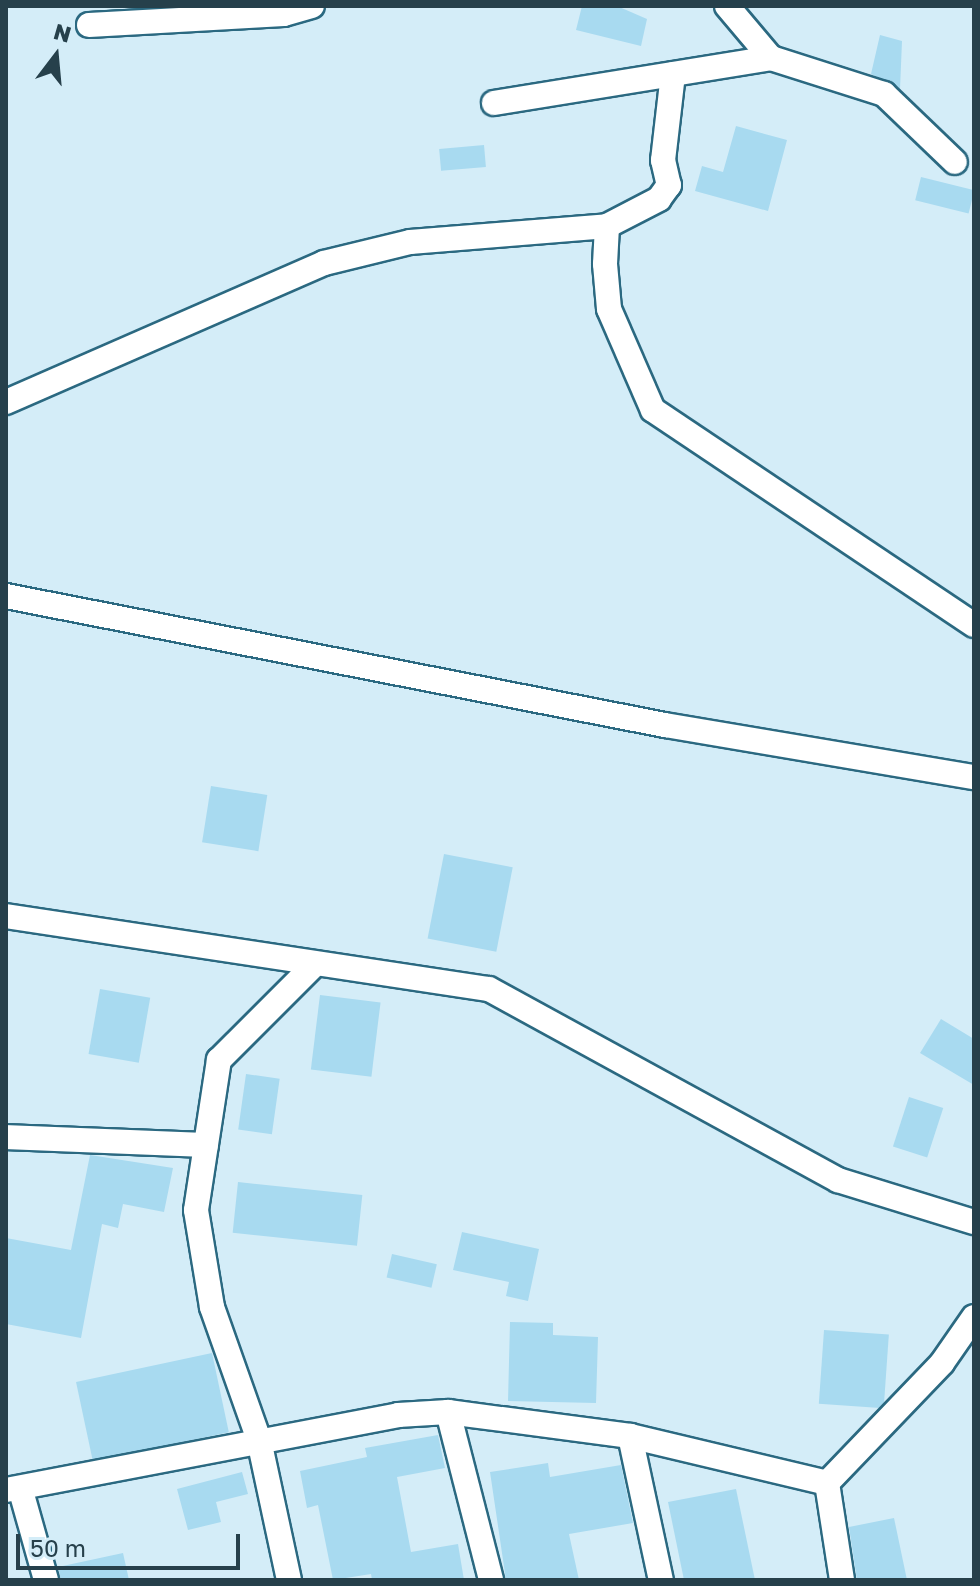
<!DOCTYPE html>
<html>
<head>
<meta charset="utf-8">
<style>
	body { margin:0 }
	#map { position:relative; width:980px; height:1586px; overflow:hidden; background:#d4edf8; font-family:"Golos Text",sans-serif }
	div>[style] { position:absolute }
	[style*='--x'] { left:calc(var(--x)*1px); top:calc(var(--y)*1px); width:calc(var(--w)*1px); rotate:calc(var(--a)*1deg) }
	.building>* { inset:0; background:#a8daf0; transform-origin:0 0 }
	.roads { filter:drop-shadow(2px 0 #2b6981) drop-shadow(-2px 0 #2b6981) drop-shadow(0 2px #2b6981) drop-shadow(0 -2px #2b6981) }
	.street>* { height:24px; margin:-12px; padding:0 12px; transform-origin:12px; border-radius:12px; background:#fff }
	span { translate:-50% -50%; white-space:nowrap; text-align:center; line-height:1.15; -webkit-text-stroke:6px #d4edf8; paint-order:stroke }
	.frame { position:absolute; inset:0; border:8px solid #26404b; pointer-events:none }
	.north { position:absolute; left:16px; top:16px; width:80px; height:80px; -webkit-text-stroke:6px #d4edf8; paint-order:stroke; rotate:16deg; font-size:22px; font-weight:700; line-height:32px; text-align:center; color:#26404b }
	.north::after { content:''; display:block; margin:auto; width:28px; height:36px; background:#26404b; clip-path:polygon(50% 0,100% 100%,50% 72%,0 100%) }
	.scale { position:absolute; left:16px; top:1534px; width:224px; height:36px; box-sizing:border-box; border:4px solid #26404b; border-top:0; padding-left:10px; font-size:24px; line-height:28px; white-space:nowrap; color:#26404b; -webkit-text-stroke:6px #d4edf8; paint-order:stroke }
</style>
</head>
<body>
<div id="map">
	<div class="building">
		<div style="clip-path:polygon(582px 6px,617px 6px,647px 19px,641px 46px,576px 30px)"></div>
		<div style="clip-path:polygon(880px 35px,902px 41px,900px 89px,871px 74px)"></div>
		<div style="clip-path:polygon(736px 126px,787px 140px,768px 211px,695px 191px,702px 166px,723px 172px)"></div>
		<div style="left:484px;top:145px;width:22px;height:45px;rotate:85deg"></div>
		<div style="left:921px;top:177px;width:55px;height:24px;rotate:14deg"></div>
		<div style="left:211px;top:786px;width:57px;height:57px;rotate:9deg"></div>
		<div style="left:444px;top:854px;width:70px;height:86px;rotate:11deg"></div>
		<div style="left:100px;top:989px;width:51px;height:66px;rotate:10deg"></div>
		<div style="left:320px;top:995px;width:61px;height:75px;rotate:7deg"></div>
		<div style="clip-path:polygon(941px 1019px,974px 1039px,974px 1085px,920px 1053px)"></div>
		<div style="left:246px;top:1074px;width:34px;height:56px;rotate:8deg"></div>
		<div style="left:909px;top:1097px;width:36px;height:52px;rotate:18deg"></div>
		<div style="clip-path:polygon(90px 1155px,173px 1168px,164px 1212px,123px 1204px,118px 1228px,102px 1224px,81px 1338px,6px 1324px,6px 1238px,71px 1250px)"></div>
		<div style="left:238px;top:1182px;width:125px;height:51px;rotate:6deg"></div>
		<div style="clip-path:polygon(462px 1232px,539px 1249px,528px 1301px,506px 1296px,509px 1282px,453px 1270px)"></div>
		<div style="left:392px;top:1254px;width:46px;height:24px;rotate:13deg"></div>
		<div style="clip-path:polygon(510px 1322px,553px 1323px,553px 1335px,598px 1337px,596px 1403px,508px 1401px)"></div>
		<div style="left:824px;top:1330px;width:65px;height:74px;rotate:4deg"></div>
		<div style="left:212px;top:1353px;width:81px;height:139px;rotate:78deg"></div>
		<div style="clip-path:polygon(438px 1435px,445px 1468px,397px 1477px,411px 1552px,458px 1544px,464px 1580px,372px 1580px,371px 1574px,333px 1580px,318px 1505px,307px 1508px,300px 1471px,367px 1457px,365px 1448px)"></div>
		<div style="clip-path:polygon(548px 1463px,550px 1477px,621px 1465px,633px 1523px,569px 1534px,579px 1580px,506px 1580px,490px 1472px)"></div>
		<div style="clip-path:polygon(242px 1472px,248px 1494px,216px 1502px,221px 1522px,188px 1530px,177px 1489px)"></div>
		<div style="clip-path:polygon(736px 1489px,755px 1580px,684px 1580px,668px 1502px)"></div>
		<div style="clip-path:polygon(894px 1518px,907px 1580px,857px 1580px,849px 1527px)"></div>
		<div style="clip-path:polygon(123px 1553px,129px 1580px,61px 1580px,58px 1567px)"></div>
	</div>
	<div class="roads">
		<div class="street">
			<div style="--x:727;--y:6;--w:68;--a:49.8"></div>
			<div style="--x:771;--y:58;--w:119;--a:17.7"></div>
			<div style="--x:884;--y:94;--w:98;--a:43.8"></div>
			<div style="--x:89;--y:25;--w:195;--a:-3.2"></div>
			<div style="--x:284;--y:14;--w:29;--a:-16"></div>
			<div style="--x:673;--y:74;--w:87;--a:96.6"></div>
			<div style="--x:663;--y:160;--w:26;--a:77"></div>
			<div style="--x:669;--y:185;--w:17;--a:126"></div>
			<div style="--x:659;--y:199;--w:59;--a:152.6"></div>
			<div style="--x:607;--y:226;--w:38;--a:93"></div>
			<div style="--x:605;--y:264;--w:45;--a:84.9"></div>
			<div style="--x:609;--y:309;--w:110;--a:66.5"></div>
			<div style="--x:653;--y:410;--w:386;--a:33.8"></div>
			<div style="--x:494;--y:103;--w:281;--a:-9.2"></div>
			<div style="--x:6;--y:402;--w:347;--a:-23.6"></div>
			<div style="--x:324;--y:263;--w:89;--a:-13.7"></div>
			<div style="--x:410;--y:242;--w:198;--a:-4.6"></div>
			<div style="--x:6;--y:596;--w:672;--a:11.08"></div>
			<div style="--x:665;--y:725;--w:313;--a:9.6"></div>
			<div style="--x:6;--y:916;--w:488;--a:8.6"></div>
			<div style="--x:489;--y:989;--w:398;--a:28.7"></div>
			<div style="--x:838;--y:1180;--w:142;--a:17.2"></div>
			<div style="--x:6;--y:1137;--w:200;--a:2.3"></div>
			<div style="--x:448;--y:1412;--w:173;--a:75.6"></div>
			<div style="--x:630;--y:1436;--w:147;--a:77.9"></div>
			<div style="--x:827;--y:1483;--w:166;--a:-46.2"></div>
			<div style="--x:942;--y:1363;--w:56;--a:-55.2"></div>
			<div style="--x:827;--y:1483;--w:98;--a:81.2"></div>
			<div style="--x:6;--y:1490;--w:399;--a:-10.8"></div>
			<div style="--x:398;--y:1415;--w:50;--a:-3.4"></div>
			<div style="--x:448;--y:1412;--w:184;--a:7.5"></div>
			<div style="--x:630;--y:1436;--w:203;--a:13.4"></div>
			<div style="--x:21;--y:1491;--w:92;--a:74.3"></div>
			<div style="--x:289;--y:1580;--w:143;--a:-102.1"></div>
			<div style="--x:259;--y:1440;--w:141;--a:-109.5"></div>
			<div style="--x:212;--y:1307;--w:98;--a:-99.4"></div>
			<div style="--x:196;--y:1210;--w:152;--a:-81.3"></div>
			<div style="--x:219;--y:1060;--w:133;--a:-45"></div>
		</div>
	</div>
	<div class="frame"></div>
	<div class="north">N</div>
	<div class="scale">50 m</div>
</div>
</body>
</html>
